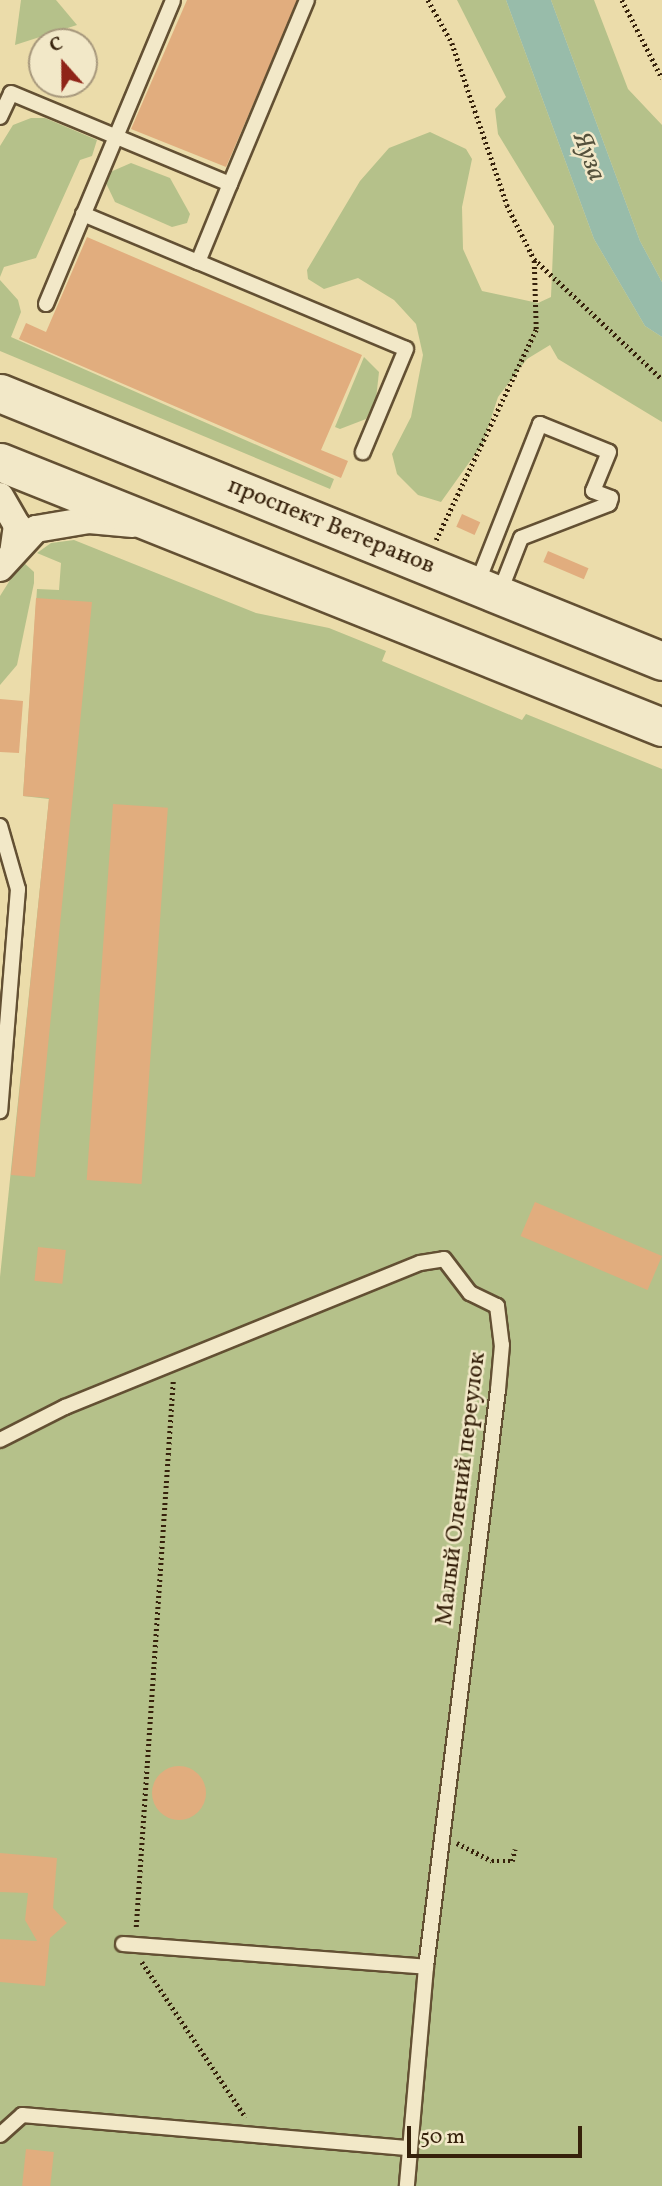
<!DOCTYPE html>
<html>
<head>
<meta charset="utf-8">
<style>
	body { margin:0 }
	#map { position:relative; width:662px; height:2186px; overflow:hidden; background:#ebdcaa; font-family:Vollkorn,serif }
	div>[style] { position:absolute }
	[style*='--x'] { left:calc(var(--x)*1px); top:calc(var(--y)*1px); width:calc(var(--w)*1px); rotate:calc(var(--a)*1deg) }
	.green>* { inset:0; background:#b5c18a }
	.water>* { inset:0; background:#98bcaa }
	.building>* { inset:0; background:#e1ad7e; transform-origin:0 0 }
	.round { border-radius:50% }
	.path>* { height:4.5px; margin-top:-2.25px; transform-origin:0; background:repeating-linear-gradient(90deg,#36210b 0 2px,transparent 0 5.5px) }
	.roads { filter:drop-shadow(2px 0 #635033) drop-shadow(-2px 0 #635033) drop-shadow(0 2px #635033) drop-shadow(0 -2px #635033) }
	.service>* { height:14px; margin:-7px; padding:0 7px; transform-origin:7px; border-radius:7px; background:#f2e8c8 }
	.minor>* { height:26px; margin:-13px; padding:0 13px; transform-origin:13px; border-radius:13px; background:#f2e8c8 }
	.secondary>* { height:37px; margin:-18.5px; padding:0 18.5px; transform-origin:18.5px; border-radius:18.5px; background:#f2e8c8 }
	span { translate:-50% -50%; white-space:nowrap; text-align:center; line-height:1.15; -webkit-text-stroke:5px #f2e8c8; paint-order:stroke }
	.street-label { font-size:24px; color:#36210b }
	.water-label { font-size:26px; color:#53503b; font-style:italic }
	.north { position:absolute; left:28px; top:28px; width:70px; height:70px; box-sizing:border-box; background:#f2e8c8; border:2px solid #a7987c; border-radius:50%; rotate:339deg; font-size:19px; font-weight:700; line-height:28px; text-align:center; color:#36210b }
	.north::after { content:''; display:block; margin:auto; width:24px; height:32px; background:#8f2418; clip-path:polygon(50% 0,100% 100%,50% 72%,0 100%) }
	.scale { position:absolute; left:407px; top:2126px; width:175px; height:32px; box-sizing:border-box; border:4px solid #36210b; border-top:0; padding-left:9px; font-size:21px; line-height:24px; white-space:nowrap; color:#36210b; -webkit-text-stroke:5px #f2e8c8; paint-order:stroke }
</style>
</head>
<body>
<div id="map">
	<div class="green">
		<div style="clip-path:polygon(21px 0,56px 0,77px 25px,15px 45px)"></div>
		<div style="clip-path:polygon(457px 0,506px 0,594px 239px,645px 326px,662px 337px,662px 422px,558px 359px,550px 345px,527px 359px,498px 397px,483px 443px,441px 502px,418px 495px,397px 474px,392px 454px,411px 417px,423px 355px,416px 324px,394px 300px,358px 278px,324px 289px,308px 279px,307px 270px,360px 181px,389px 148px,430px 132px,466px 149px,472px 159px,462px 207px,463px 249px,482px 291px,538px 303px,551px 297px,554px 226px,498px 134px,495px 109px,506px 97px)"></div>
		<div style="clip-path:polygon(551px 0,594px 0,628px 89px,662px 125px,662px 282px,640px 241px)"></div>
		<div style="clip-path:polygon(31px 118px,45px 118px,97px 140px,92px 156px,80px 160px,36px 258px,4px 267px,0 277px,0 146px,13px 125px)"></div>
		<div style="clip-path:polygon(131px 163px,170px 178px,190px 214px,187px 223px,172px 227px,115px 202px,105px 181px,108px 173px)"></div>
		<div style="clip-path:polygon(0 280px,18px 300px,21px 312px,11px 337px,334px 479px,330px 489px,0 351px)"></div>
		<div style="clip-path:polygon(364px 357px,379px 372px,376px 399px,366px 419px,340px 429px,335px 427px)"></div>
		<div style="clip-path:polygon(74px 540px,256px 613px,329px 628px,386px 651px,382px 661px,522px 720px,526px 714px,662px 769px,662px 2186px,0 2186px,0 1277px,49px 799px,23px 796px,37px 589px,59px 590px,61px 563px,37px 553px,51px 543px)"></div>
		<div style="clip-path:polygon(22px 561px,34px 572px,34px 583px,17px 665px,0 685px,0 596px)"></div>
	</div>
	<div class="water">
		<div style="clip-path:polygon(506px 0,551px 0,640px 241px,662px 282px,662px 337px,645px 326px,594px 239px)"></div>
	</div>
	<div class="building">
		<div style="clip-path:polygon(187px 0,298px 0,226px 167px,131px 129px)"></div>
		<div style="clip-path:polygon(87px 237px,362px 355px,321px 450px,348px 461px,341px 478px,19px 339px,26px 323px,46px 332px)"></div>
		<div style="left:462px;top:514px;width:20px;height:14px;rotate:24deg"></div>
		<div style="left:548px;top:551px;width:44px;height:12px;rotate:23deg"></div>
		<div style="clip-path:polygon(36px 598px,92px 602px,35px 1177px,11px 1175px,49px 798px,23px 796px)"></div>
		<div style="clip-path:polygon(0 699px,23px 701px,19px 753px,0 752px)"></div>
		<div style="left:113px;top:804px;width:55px;height:377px;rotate:4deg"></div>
		<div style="left:535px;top:1202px;width:138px;height:37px;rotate:23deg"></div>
		<div style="left:38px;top:1247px;width:28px;height:34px;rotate:6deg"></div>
		<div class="round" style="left:152px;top:1766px;width:54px;height:54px"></div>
		<div style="clip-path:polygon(0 1853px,57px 1858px,53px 1908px,67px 1923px,50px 1938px,45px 1986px,0 1982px,0 1939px,37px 1941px,25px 1920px,28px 1893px,0 1892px)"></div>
		<div style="left:26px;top:2149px;width:28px;height:37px;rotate:6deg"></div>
	</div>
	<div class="path">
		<div style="--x:428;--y:0;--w:49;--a:60.8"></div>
		<div style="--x:452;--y:43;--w:171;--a:71.2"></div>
		<div style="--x:507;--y:205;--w:60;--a:63.4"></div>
		<div style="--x:534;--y:259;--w:175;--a:43.2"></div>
		<div style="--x:622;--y:0;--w:88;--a:62.9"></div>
		<div style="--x:436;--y:540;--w:233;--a:-64.6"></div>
		<div style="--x:536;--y:329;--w:69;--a:-91.7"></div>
		<div style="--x:457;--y:1843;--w:39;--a:27"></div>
		<div style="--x:492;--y:1861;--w:20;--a:0"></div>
		<div style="--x:512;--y:1861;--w:12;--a:-76"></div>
		<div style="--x:136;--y:1927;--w:547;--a:-86.12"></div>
		<div style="--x:142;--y:1962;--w:187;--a:56.3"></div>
	</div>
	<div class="roads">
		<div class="service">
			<div style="--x:0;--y:117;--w:26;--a:-65"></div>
			<div style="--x:11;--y:93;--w:237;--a:22.6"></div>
			<div style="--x:230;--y:184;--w:84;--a:112.3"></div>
			<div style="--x:198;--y:262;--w:225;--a:22.7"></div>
			<div style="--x:406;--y:349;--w:112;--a:112.7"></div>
			<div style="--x:230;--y:184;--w:199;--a:-67.3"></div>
			<div style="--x:83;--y:214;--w:125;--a:22.7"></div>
			<div style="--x:46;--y:304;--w:329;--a:-67.3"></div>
			<div style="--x:477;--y:584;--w:172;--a:-68.5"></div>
			<div style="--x:540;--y:424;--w:74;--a:22.1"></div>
			<div style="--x:609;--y:452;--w:42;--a:112.3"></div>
			<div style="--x:593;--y:491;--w:19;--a:21"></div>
			<div style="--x:611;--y:498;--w:6;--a:108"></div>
			<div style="--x:609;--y:504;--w:94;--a:158.9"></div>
			<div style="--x:521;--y:538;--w:60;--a:111.4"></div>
			<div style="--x:0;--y:826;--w:66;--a:74.1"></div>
			<div style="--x:18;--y:889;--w:223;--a:94.6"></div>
			<div style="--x:0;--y:1440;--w:73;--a:-26.9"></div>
			<div style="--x:65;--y:1407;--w:383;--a:-22.1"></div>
			<div style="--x:420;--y:1263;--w:24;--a:-9"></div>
			<div style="--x:444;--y:1259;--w:43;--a:52.6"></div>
			<div style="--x:470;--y:1293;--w:30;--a:26"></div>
			<div style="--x:497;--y:1306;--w:39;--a:83"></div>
			<div style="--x:502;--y:1345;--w:45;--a:95.1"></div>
			<div style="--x:498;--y:1390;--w:581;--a:97.11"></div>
			<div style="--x:426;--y:1967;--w:220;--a:95"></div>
			<div style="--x:123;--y:1944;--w:304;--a:4.3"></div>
			<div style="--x:0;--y:2135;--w:30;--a:-42"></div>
			<div style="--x:22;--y:2115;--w:389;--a:4.9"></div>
		</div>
		<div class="minor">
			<div style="--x:0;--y:496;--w:34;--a:60"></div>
			<div style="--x:17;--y:525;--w:27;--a:98"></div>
			<div style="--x:0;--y:568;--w:53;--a:-47.3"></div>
			<div style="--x:36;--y:529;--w:54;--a:-9.6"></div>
			<div style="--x:89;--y:520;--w:44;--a:5.2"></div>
		</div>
		<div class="secondary">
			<div style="--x:0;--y:393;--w:714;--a:22.04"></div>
			<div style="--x:0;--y:462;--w:713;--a:21.82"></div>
		</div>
	</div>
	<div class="street-label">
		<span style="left:331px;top:527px;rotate:22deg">проспект Ветеранов</span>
		<span style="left:462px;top:1489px;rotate:-83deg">Малый Олений переулок</span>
	</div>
	<div class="water-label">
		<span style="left:588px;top:157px;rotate:69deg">Яуза</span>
	</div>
	<div class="north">С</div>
	<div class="scale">50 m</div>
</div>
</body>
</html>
